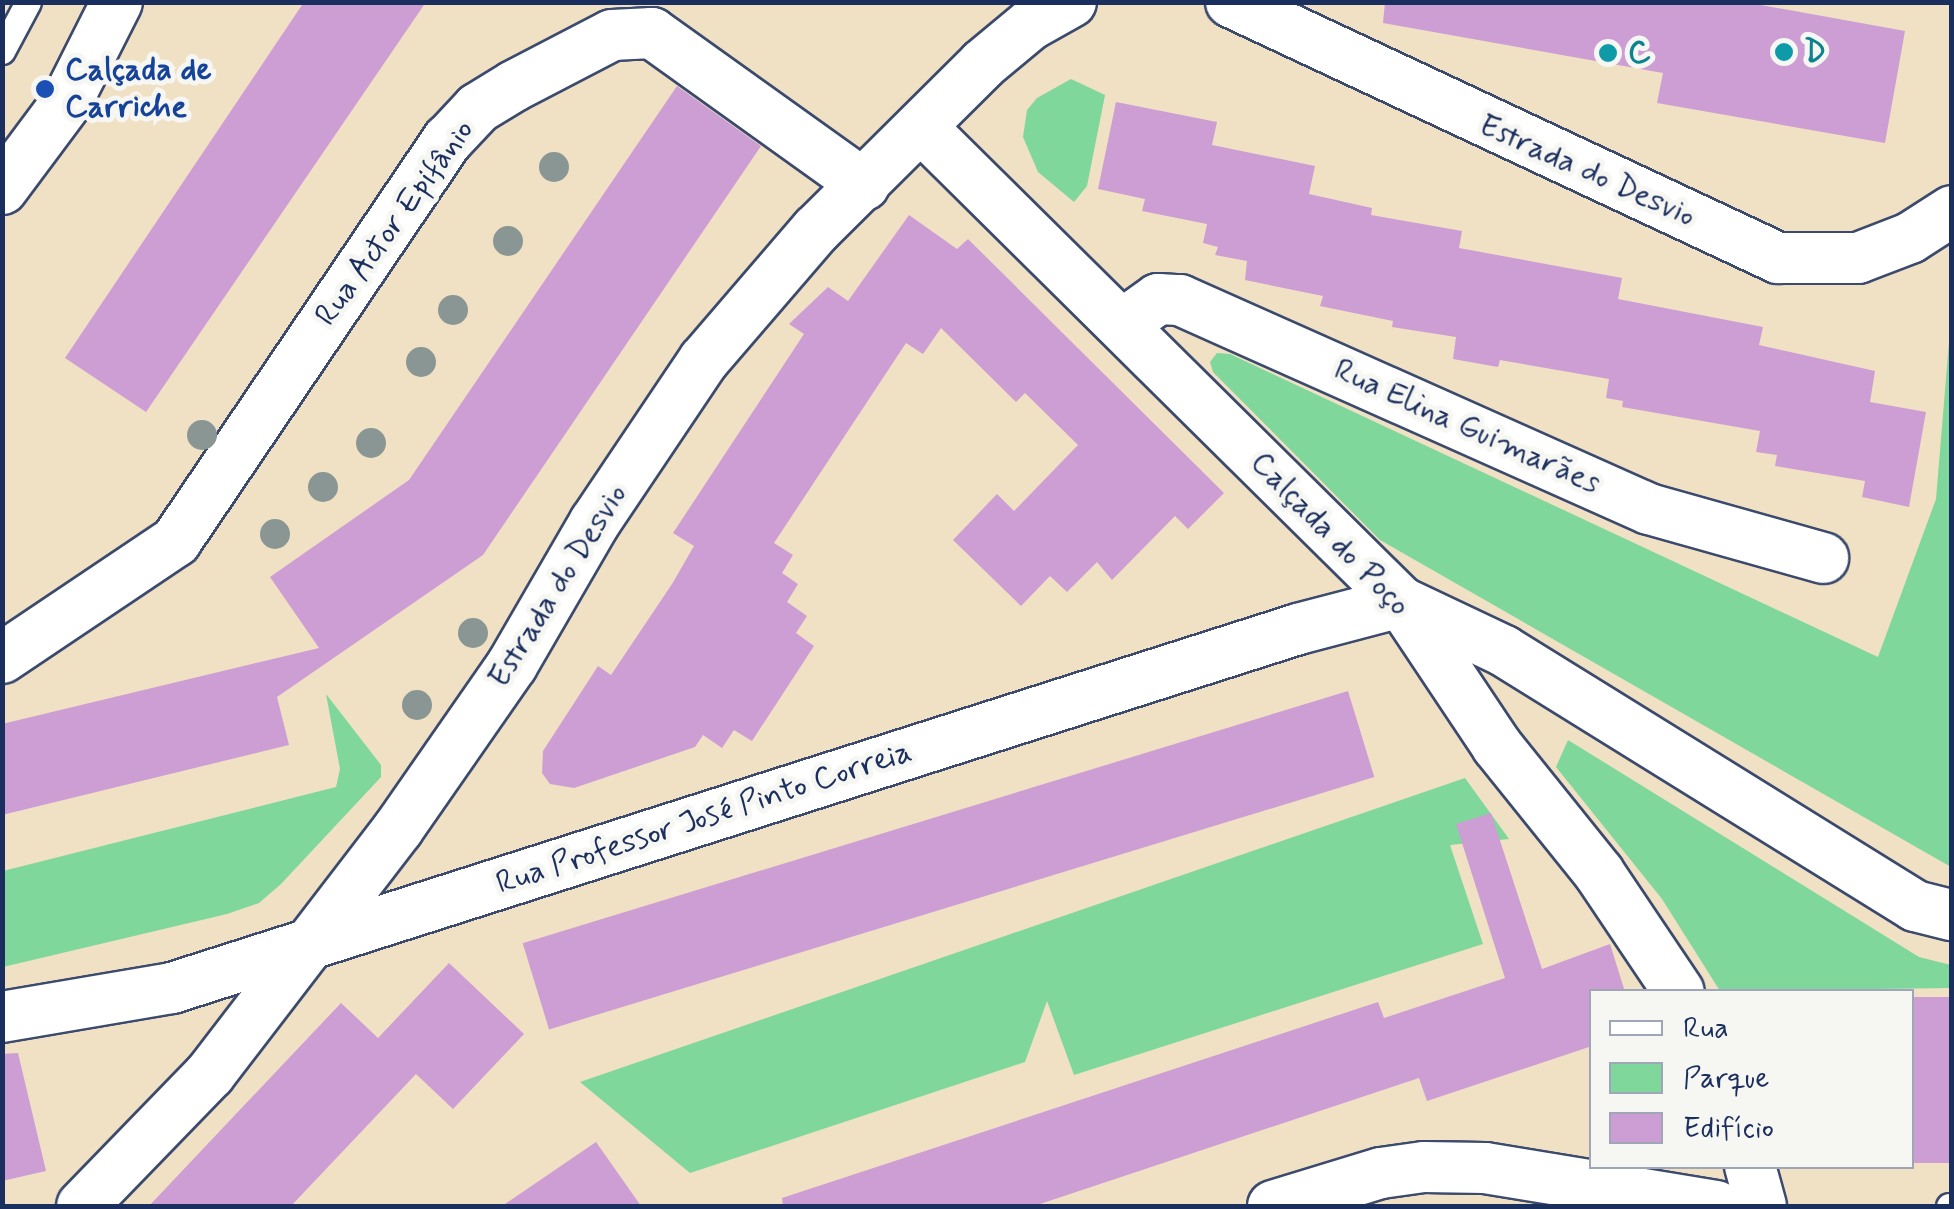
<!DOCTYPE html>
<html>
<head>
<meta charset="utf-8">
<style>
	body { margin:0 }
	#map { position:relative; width:1954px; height:1209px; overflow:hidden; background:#f0e0c4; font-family:Mynerve,sans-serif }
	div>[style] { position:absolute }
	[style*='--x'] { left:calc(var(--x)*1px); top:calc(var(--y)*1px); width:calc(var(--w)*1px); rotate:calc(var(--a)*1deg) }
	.green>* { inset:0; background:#7fd79b }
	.building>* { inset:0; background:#cd9ed4; transform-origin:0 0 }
	.roads { filter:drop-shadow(2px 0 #3b4a6d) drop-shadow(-2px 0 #3b4a6d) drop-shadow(0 2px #3b4a6d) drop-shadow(0 -2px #3b4a6d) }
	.lane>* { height:25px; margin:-12.5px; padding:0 12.5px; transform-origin:12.5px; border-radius:12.5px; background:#fff }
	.street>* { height:50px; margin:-25px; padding:0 25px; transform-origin:25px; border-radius:25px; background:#fff }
	.trees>* { width:30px; height:30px; margin:-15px; border-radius:50%; background:#899694 }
	.dots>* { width:28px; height:28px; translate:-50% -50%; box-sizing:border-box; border:5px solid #f6f6f2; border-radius:50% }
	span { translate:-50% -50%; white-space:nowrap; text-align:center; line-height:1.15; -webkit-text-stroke:10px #f6f6f2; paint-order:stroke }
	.culture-label { font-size:32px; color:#0d838f; font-weight:700 }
	.left { translate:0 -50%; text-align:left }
	.transit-label { font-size:32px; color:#164399; font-weight:700 }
	.street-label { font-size:32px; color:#1b2f5e }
	.frame { position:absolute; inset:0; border:5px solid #1b2f5e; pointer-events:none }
	.legend { position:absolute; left:1589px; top:989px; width:325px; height:180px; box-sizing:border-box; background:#f6f6f2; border:2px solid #9ea6b7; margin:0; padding:12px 18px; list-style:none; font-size:30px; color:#1b2f5e }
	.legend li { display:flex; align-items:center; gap:20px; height:50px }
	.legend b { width:50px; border:2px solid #9ea6b7 }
</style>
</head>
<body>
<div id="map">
	<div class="green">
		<div style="clip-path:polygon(1071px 79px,1105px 95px,1087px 186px,1074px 202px,1038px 172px,1023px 137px,1027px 110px,1037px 98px)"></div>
		<div style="clip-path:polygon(1951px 318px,1951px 867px,1380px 540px,1213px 372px,1210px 362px,1217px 353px,1230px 354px,1878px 657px,1936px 499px)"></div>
		<div style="clip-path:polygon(326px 694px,381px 765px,381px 777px,281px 884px,259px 903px,227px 914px,3px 967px,3px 871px,336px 787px,340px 769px)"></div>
		<div style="clip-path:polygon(1568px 740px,1919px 957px,1951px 965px,1951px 988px,1720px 991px,1662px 899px,1556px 767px)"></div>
		<div style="clip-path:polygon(1465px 778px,1509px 839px,1450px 845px,1483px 944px,1074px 1075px,1047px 1001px,1025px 1062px,690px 1173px,580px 1082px)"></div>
	</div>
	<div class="building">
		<div style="clip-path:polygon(304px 2px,426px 2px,146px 412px,65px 358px)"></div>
		<div style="clip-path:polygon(1385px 2px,1744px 2px,1905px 31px,1885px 143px,1657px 103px,1663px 73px,1383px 23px)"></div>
		<div style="clip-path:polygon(677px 86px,761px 146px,483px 555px,277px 697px,289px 745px,2px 815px,2px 724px,319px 648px,270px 577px,409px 480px)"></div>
		<div style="clip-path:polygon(1116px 102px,1217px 122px,1212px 145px,1315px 166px,1309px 194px,1372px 208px,1371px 215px,1462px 231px,1459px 248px,1622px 278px,1618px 299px,1763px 327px,1759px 345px,1875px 371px,1870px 402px,1926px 412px,1909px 507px,1862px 497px,1865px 481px,1775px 466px,1777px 455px,1756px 452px,1760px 431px,1622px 407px,1623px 401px,1606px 398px,1609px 379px,1500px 360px,1498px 367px,1453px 359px,1456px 337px,1392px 327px,1393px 321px,1320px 306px,1323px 296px,1245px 280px,1247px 261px,1215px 255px,1218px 247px,1203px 243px,1207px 224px,1142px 211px,1145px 199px,1098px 189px)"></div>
		<div style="clip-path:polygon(909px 215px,957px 249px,968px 239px,1224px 493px,1188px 529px,1175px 516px,1112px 580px,1097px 562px,1067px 592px,1050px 576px,1021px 606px,953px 540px,997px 494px,1014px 511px,1078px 445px,1025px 393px,1016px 402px,941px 328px,923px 354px,906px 343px,774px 543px,793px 555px,782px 573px,798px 584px,787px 602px,807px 616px,796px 633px,814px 646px,752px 741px,734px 730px,722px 748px,703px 735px,695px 747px,574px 788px,550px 784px,542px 773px,543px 751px,598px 666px,611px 675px,672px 584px,694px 546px,673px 533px,804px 334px,789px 324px,828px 287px,848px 301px)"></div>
		<div style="left:1348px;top:691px;width:90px;height:863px;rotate:73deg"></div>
		<div style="clip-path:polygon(1491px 813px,1542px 969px,1610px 944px,1625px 992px,1592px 992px,1592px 1046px,1427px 1101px,1419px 1078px,1034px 1206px,783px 1206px,782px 1198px,1378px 1002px,1384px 1018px,1505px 978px,1456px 824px)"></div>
		<div style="clip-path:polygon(449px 963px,524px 1034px,453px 1109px,416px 1074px,291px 1206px,149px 1206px,341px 1003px,378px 1038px)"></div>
		<div style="left:1952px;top:997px;width:166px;height:41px;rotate:90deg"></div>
		<div style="clip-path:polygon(18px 1053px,46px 1171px,2px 1181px,2px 1054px)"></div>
		<div style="clip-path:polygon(596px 1142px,641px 1206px,502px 1206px)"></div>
	</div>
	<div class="roads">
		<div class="lane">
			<div style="--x:2;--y:51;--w:55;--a:-62"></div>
			<div style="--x:1949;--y:1206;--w:3;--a:0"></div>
		</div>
		<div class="street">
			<div style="--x:1231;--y:2;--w:604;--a:25.08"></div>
			<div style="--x:1778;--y:258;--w:80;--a:0"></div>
			<div style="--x:1858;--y:258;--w:56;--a:-21"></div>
			<div style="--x:1910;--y:238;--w:50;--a:-32.7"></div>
			<div style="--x:921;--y:127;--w:675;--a:44.7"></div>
			<div style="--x:1401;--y:602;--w:173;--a:56.3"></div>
			<div style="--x:1497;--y:746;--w:163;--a:51.2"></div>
			<div style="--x:1599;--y:873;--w:143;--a:56.1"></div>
			<div style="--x:2;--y:189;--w:107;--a:-53.3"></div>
			<div style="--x:66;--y:103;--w:113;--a:-63.2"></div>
			<div style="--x:1123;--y:324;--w:43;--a:-35.5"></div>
			<div style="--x:1158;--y:299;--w:22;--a:3"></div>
			<div style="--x:1180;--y:300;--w:513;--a:24.02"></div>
			<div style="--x:1649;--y:509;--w:181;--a:15.7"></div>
			<div style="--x:2;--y:658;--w:210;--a:-33.9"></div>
			<div style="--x:176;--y:541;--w:485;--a:-55.9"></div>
			<div style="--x:448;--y:140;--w:44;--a:-46.8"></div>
			<div style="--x:478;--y:108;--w:42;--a:-31.4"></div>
			<div style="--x:514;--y:86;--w:110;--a:-27.5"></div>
			<div style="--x:612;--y:35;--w:40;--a:-2.9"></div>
			<div style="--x:652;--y:33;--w:261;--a:35.6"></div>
			<div style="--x:2;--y:1017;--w:172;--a:-9.7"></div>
			<div style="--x:172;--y:988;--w:1182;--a:-17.68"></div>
			<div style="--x:1298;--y:629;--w:106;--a:-14.7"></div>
			<div style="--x:1401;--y:602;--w:114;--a:25.4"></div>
			<div style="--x:1504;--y:651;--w:484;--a:31.8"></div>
			<div style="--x:1915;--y:906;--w:38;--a:14"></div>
			<div style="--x:1750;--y:1166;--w:41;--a:74.6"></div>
			<div style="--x:82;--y:1206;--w:184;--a:-45.9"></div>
			<div style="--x:210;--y:1074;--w:309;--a:-52.5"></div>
			<div style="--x:398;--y:829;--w:200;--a:-55.2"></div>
			<div style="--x:512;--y:665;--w:165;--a:-59.9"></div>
			<div style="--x:595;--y:522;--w:195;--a:-56.1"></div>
			<div style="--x:704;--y:360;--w:172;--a:-49.3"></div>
			<div style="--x:816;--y:230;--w:235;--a:-44.8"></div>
			<div style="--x:983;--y:64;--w:61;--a:-39.7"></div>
			<div style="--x:1030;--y:25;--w:47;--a:-29.3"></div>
			<div style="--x:1273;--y:1206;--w:113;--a:-17"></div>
			<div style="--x:1381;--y:1173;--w:43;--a:-7.9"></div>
			<div style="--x:1424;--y:1167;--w:61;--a:0.9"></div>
			<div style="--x:1485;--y:1168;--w:234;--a:9.3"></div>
		</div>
	</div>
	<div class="trees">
		<div style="left:554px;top:167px"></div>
		<div style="left:508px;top:241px"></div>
		<div style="left:453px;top:310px"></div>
		<div style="left:421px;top:362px"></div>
		<div style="left:202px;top:435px"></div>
		<div style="left:371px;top:443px"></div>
		<div style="left:323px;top:487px"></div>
		<div style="left:275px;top:534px"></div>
		<div style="left:473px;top:633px"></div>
		<div style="left:417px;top:705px"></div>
	</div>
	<div class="dots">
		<div style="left:1784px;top:52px;background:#0f9aa8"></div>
		<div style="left:1608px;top:53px;background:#0f9aa8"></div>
		<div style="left:45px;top:89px;background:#1a4fb4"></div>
	</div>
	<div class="culture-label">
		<span class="left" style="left:1804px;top:52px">D</span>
		<span class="left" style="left:1628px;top:53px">C</span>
	</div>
	<div class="transit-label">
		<span class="left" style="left:65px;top:89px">Calçada de<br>Carriche</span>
	</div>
	<div class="street-label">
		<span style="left:1587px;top:171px;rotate:24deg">Estrada do Desvio</span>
		<span style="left:395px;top:223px;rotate:-54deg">Rua Actor Epifânio</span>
		<span style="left:1467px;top:427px;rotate:24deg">Rua Elina Guimarães</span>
		<span style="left:1330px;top:534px;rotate:46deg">Calçada do Poço</span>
		<span style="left:558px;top:586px;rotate:-58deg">Estrada do Desvio</span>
		<span style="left:704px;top:818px;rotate:-18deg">Rua Professor José Pinto Correia</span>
	</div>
	<div class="frame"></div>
	<ul class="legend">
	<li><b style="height:12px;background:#fff"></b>Rua</li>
	<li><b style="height:28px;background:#7fd79b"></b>Parque</li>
	<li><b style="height:28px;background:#cd9ed4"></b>Edifício</li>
	</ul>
</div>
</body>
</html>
